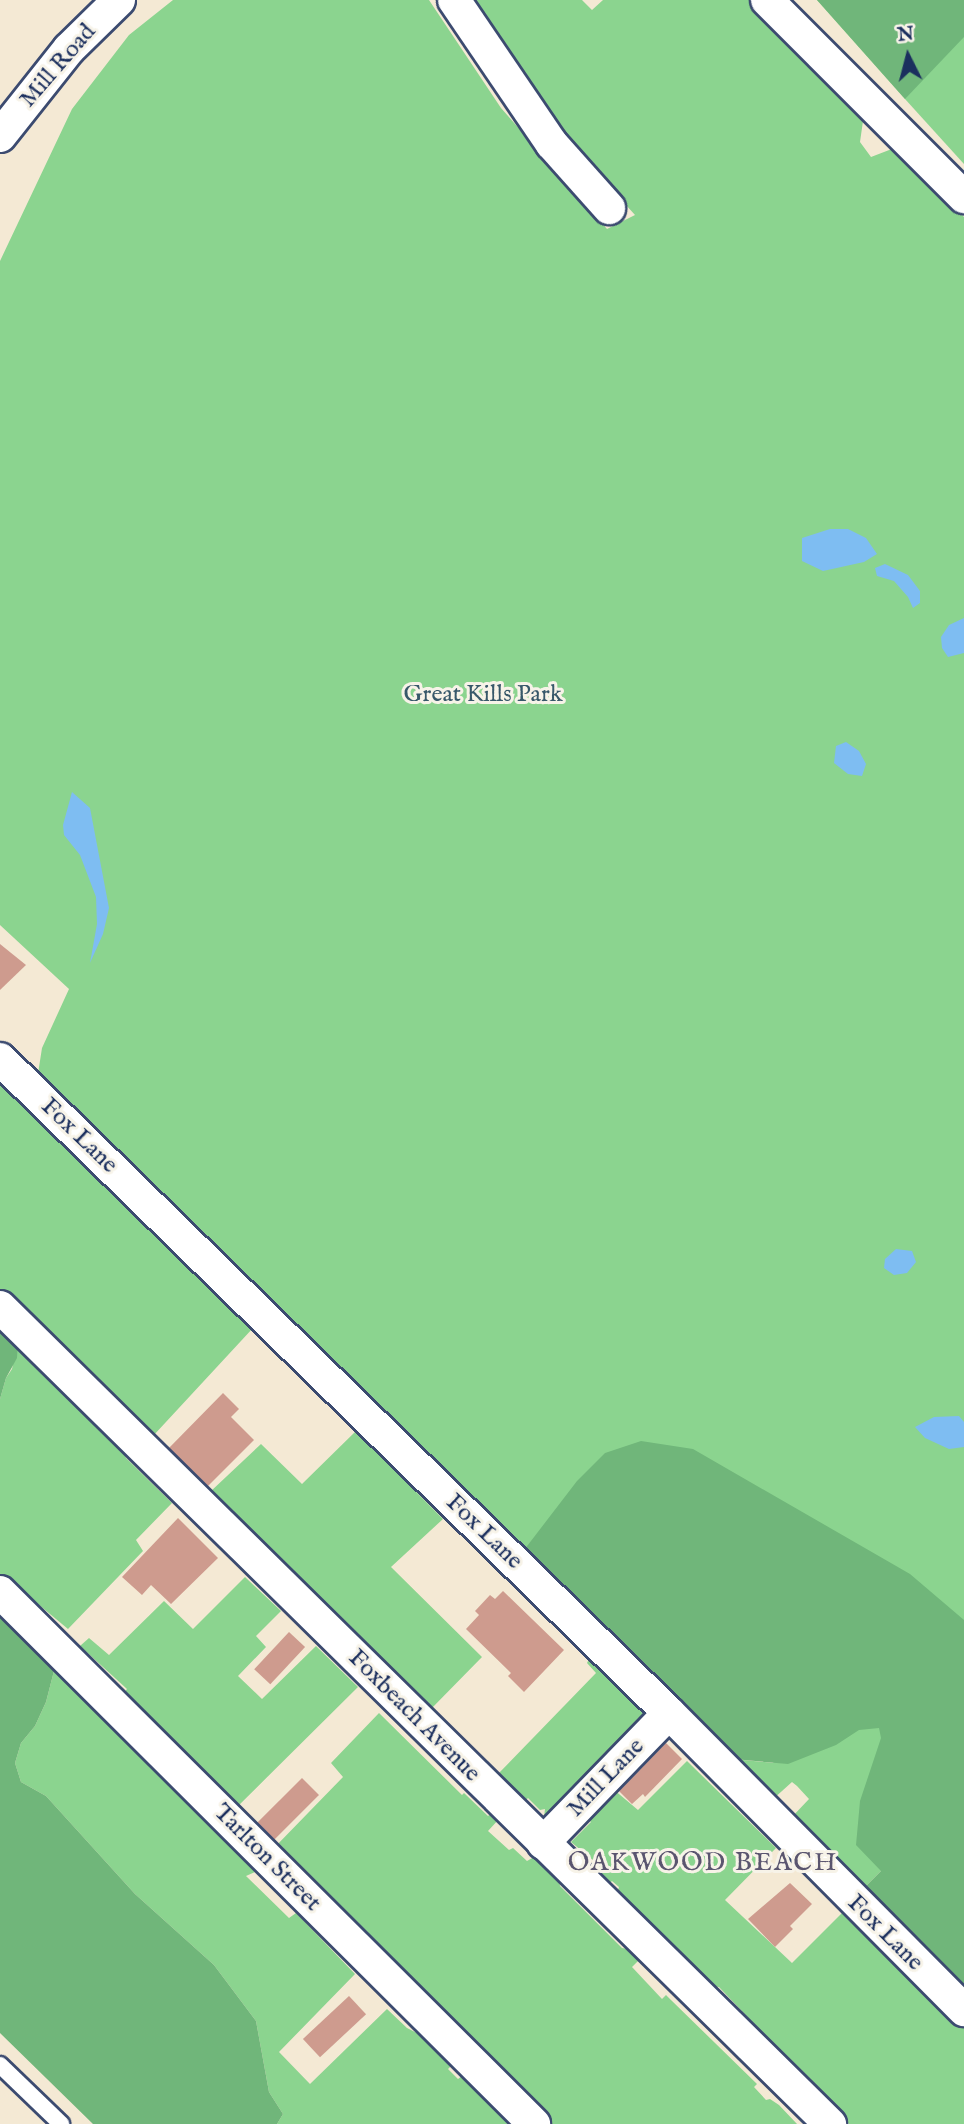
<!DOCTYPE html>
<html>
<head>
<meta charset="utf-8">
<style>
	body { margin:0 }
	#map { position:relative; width:964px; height:2124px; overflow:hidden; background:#f4e9d4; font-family:"IM FELL English",serif }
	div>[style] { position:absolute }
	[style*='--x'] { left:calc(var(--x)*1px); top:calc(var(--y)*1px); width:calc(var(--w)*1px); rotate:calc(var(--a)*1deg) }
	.green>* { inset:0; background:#8bd48f }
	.forest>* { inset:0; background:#70b67a }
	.water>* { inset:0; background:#7ebdf2 }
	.building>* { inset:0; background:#ce9b8e; transform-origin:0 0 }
	.roads { filter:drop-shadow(2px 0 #3c4b70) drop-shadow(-2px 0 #3c4b70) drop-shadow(0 2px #3c4b70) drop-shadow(0 -2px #3c4b70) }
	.lane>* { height:16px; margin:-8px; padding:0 8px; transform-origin:8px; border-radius:8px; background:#fff }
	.street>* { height:32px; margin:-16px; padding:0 16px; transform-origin:16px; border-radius:16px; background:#fff }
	span { translate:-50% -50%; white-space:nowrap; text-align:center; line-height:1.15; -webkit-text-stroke:6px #f7f3e8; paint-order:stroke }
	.street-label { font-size:24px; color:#1b2f5e }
	.park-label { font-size:24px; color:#37586a }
	.neighbourhood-label { font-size:26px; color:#5a556f; letter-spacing:2px }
	.north { position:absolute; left:873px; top:21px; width:70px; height:70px; -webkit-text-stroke:5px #f7f3e8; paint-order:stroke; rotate:354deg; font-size:19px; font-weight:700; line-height:28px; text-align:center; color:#1b2f5e }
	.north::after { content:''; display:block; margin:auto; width:24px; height:32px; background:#1b2f5e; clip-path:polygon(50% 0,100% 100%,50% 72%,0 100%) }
</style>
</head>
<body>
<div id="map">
	<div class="green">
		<div style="clip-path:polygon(173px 0,429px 0,501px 108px,607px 229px,635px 215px,562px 134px,463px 0,582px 0,592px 10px,603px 0,749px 0,863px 121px,860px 142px,871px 157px,897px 147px,964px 217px,964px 1953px,881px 1871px,863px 1889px,791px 1818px,809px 1799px,797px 1786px,792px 1782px,772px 1800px,733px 1759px,774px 1763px,548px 1581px,37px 1080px,42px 1048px,69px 989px,0 925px,0 261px,72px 109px,129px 35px)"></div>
		<div style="clip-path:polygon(817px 0,964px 0,964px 164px,905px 99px)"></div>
		<div style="clip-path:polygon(0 1074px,253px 1328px,153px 1436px,129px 1408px,125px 1412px,90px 1382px,0 1290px)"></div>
		<div style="clip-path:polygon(18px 1340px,122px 1449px,126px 1458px,172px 1503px,136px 1540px,143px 1551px,68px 1629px,38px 1604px,30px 1611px,0 1582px,0 1399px,6px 1378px,12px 1369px)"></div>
		<div style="clip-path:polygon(356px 1431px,443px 1519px,391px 1567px,482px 1657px,430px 1710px,210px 1492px,261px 1444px,302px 1484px)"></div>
		<div style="clip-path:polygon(245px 1577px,281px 1611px,256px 1636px,266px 1647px,238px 1676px,262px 1699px,316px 1646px,358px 1687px,233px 1811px,119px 1699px,127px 1689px,80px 1646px,89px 1638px,109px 1655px,164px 1601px,193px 1629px)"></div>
		<div style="clip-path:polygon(592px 1653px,650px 1714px,558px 1816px,544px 1817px,545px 1809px,540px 1810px,528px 1798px,523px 1803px,519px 1793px,499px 1773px,596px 1673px,587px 1663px)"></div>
		<div style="clip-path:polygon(55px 1667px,255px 1872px,246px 1876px,289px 1918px,296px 1913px,355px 1974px,279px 2052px,310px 2084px,387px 2009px,407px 2028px,419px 2034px,451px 2066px,448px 2069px,458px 2079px,462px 2076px,511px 2124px,277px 2124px,283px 2114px,269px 2092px,256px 2021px,214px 1965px,135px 1894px,46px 1796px,21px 1782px,15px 1763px,21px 1743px,35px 1726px,46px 1702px)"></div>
		<div style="clip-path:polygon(379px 1713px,462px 1795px,464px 1793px,488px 1816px,492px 1813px,499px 1819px,488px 1831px,509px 1850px,513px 1848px,527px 1861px,534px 1857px,559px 1879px,560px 1886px,622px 1948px,628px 1949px,639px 1960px,632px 1967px,662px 1999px,666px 1995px,671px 2000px,757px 2084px,754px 2087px,766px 2100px,770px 2099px,779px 2105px,797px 2124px,547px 2124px,273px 1849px,343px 1777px,331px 1763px)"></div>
		<div style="clip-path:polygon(687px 1761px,776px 1848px,725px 1900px,792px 1963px,847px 1908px,964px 2023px,964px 2124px,849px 2124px,719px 1987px,708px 1986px,698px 1977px,696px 1967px,629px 1906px,630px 1902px,618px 1890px,619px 1887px,612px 1881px,607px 1885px,604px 1882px,606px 1878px,590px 1868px,594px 1861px,571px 1842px,591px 1822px,587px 1818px,613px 1789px,638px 1810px)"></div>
	</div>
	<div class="forest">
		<div style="clip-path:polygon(817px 0,964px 0,964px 37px,905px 99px)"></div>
		<div style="clip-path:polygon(0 1324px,18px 1340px,17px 1358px,6px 1378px,0 1399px)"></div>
		<div style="clip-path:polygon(641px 1441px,693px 1449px,910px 1574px,964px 1620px,964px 1987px,863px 1889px,881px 1871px,856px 1845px,860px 1801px,881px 1738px,879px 1728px,859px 1730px,836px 1745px,788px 1764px,733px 1759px,521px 1554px,577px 1481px,605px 1453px)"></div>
		<div style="clip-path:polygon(0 1613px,55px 1667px,46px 1702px,35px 1726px,21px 1743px,15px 1763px,21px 1782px,46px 1796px,135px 1894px,214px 1965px,256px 2021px,269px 2092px,283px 2114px,277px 2124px,93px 2124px,0 2033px)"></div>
	</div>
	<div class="water">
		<div style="clip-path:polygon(830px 529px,848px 529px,866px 538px,877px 554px,864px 562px,823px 571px,802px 561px,802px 538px)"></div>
		<div style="clip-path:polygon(885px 564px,908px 575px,920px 591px,920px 603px,913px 608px,908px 597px,894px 581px,877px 576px,875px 568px)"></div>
		<div style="clip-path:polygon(964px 618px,964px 653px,948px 657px,942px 648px,941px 637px,949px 625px)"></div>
		<div style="clip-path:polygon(846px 742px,859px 751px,866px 764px,862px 776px,848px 774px,834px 763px,836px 746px)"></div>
		<div style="clip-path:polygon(72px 792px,90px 808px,109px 908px,103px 934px,90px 963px,97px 924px,96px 897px,80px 855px,64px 835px,63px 825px)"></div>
		<div style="clip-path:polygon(896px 1249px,912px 1251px,916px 1262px,907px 1273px,894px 1275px,884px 1268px,885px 1259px)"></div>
		<div style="clip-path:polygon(959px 1416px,964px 1422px,964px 1447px,949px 1449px,925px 1438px,915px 1427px,934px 1417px)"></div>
	</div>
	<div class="building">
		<div style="clip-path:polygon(0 944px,26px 965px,0 990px)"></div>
		<div style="clip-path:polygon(223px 1393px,239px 1409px,231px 1417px,254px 1440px,208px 1486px,169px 1448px)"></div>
		<div style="clip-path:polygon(178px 1518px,218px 1558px,171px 1604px,151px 1585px,142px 1595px,122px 1577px)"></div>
		<div style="clip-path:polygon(503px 1591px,564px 1650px,524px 1692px,508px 1676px,511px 1673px,466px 1629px,479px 1615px,475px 1611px,490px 1595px,495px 1599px)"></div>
		<div style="left:289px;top:1632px;width:22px;height:51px;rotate:43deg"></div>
		<div style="clip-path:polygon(666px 1743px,682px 1759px,645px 1797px,643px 1794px,632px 1804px,619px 1791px)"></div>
		<div style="left:302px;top:1778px;width:24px;height:63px;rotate:45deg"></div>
		<div style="clip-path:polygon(790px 1883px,812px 1904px,790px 1926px,793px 1929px,775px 1947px,748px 1919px)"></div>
		<div style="left:349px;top:1996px;width:25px;height:63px;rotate:47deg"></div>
	</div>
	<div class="roads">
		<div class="lane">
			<div style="--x:0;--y:2065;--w:85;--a:44"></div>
		</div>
		<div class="street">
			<div style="--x:454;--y:0;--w:174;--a:55.8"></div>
			<div style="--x:552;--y:144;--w:86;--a:48.3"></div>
			<div style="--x:767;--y:0;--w:279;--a:45"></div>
			<div style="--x:0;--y:136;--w:111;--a:-51.6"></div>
			<div style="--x:69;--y:49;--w:70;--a:-44.4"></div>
			<div style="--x:0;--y:1059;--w:936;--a:44.35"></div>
			<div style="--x:669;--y:1713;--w:419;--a:45.2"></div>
			<div style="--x:0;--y:1307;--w:1165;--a:44.55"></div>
			<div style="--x:0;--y:1592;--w:754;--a:44.89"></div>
			<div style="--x:543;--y:1843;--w:181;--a:-45.9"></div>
		</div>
	</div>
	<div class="street-label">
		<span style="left:58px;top:66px;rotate:-49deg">Mill Road</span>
		<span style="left:79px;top:1136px;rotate:44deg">Fox Lane</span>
		<span style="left:484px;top:1532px;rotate:44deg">Fox Lane</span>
		<span style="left:414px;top:1716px;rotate:45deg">Foxbeach Avenue</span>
		<span style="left:606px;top:1778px;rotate:-46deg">Mill Lane</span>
		<span style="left:267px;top:1858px;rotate:45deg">Tarlton Street</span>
		<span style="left:885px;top:1933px;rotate:45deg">Fox Lane</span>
	</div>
	<div class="park-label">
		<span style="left:483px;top:695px">Great Kills Park</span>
	</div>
	<div class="neighbourhood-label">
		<span style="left:703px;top:1863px">OAKWOOD BEACH</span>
	</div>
	<div class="north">N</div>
</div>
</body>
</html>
